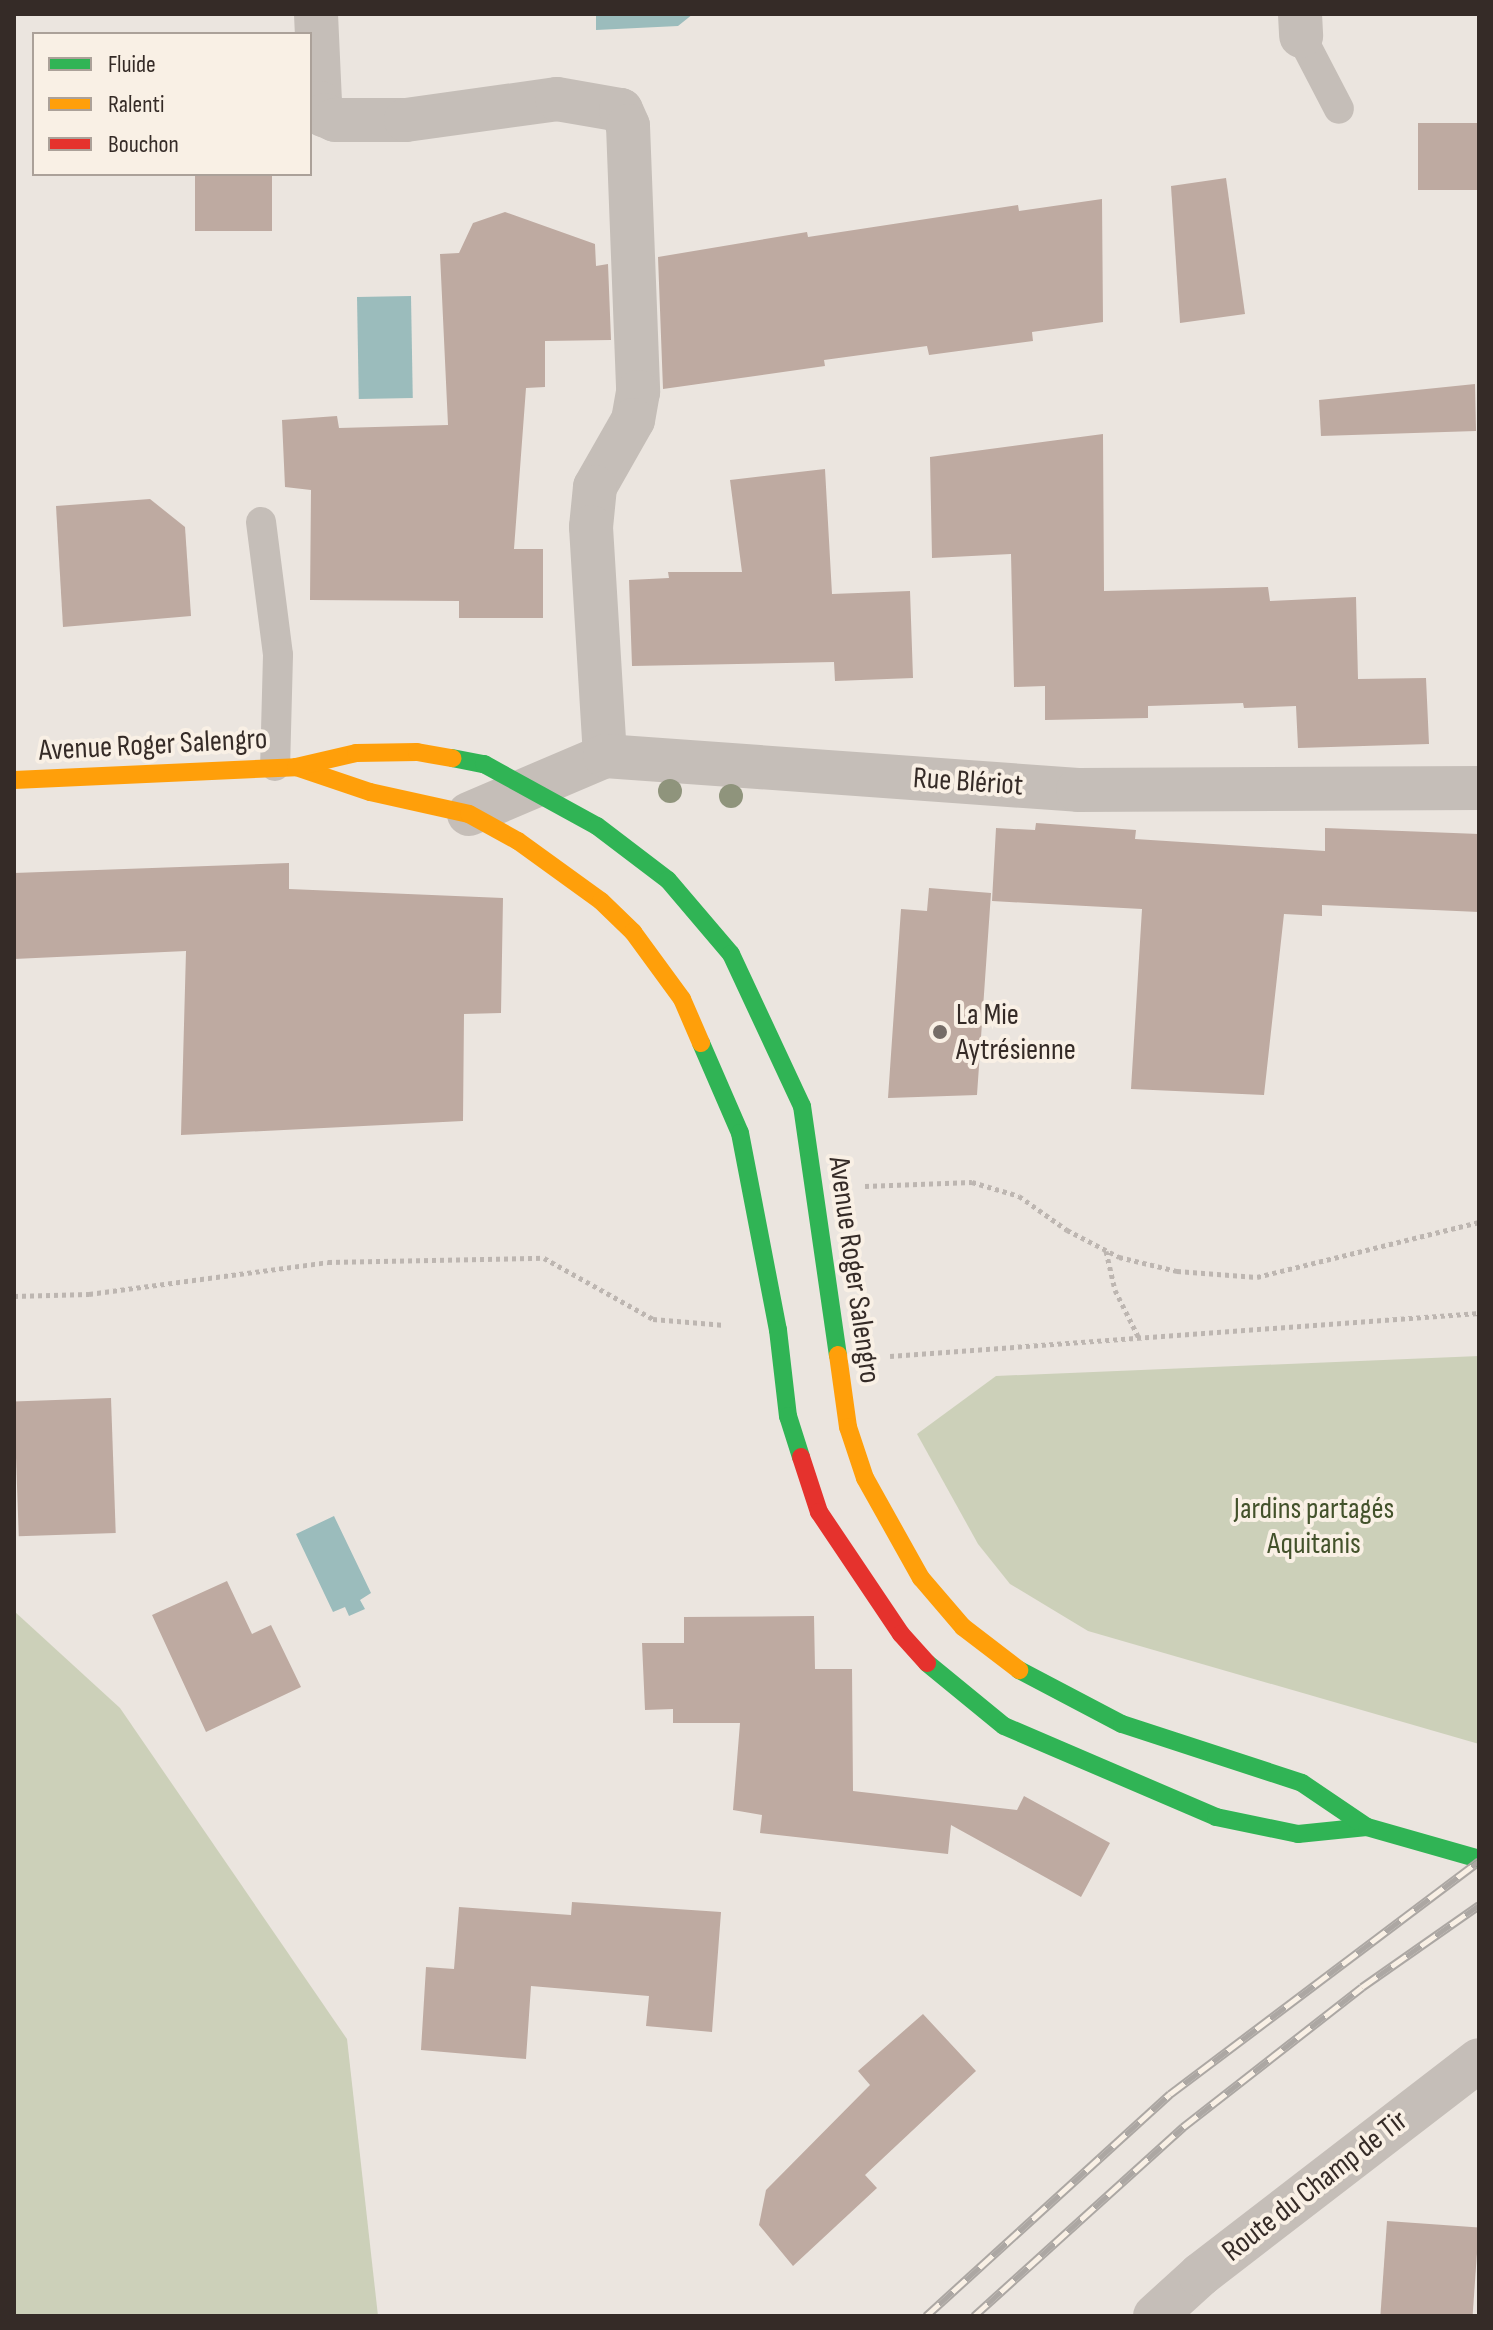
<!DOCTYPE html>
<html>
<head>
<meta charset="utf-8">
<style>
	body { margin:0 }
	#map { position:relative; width:1493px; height:2330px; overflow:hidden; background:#ebe5df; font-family:"Sofia Sans Condensed",sans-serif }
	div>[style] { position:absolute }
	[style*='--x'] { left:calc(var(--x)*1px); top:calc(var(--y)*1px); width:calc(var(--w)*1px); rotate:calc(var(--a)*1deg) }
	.green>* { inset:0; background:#ccd0b9 }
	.water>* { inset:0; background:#9bbcbc; transform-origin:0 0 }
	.building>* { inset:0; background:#beaaa1; transform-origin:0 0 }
	.path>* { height:5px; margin-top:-2.5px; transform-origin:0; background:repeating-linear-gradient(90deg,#bdb6b1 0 4px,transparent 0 8px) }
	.lane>* { height:30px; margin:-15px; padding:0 15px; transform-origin:15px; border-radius:15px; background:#c5beb8 }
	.street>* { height:44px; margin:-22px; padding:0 22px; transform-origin:22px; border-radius:22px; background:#c5beb8 }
	.fast>* { height:18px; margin:-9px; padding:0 9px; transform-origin:9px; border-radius:9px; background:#30b455 }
	.slow>* { height:18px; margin:-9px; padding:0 9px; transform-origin:9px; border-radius:9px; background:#ff9f0a }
	.jam>* { height:18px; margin:-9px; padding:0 9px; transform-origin:9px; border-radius:9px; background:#e5322d }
	.rail>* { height:9px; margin-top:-4.5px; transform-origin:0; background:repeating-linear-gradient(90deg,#f9f0e5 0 18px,#aca7a3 0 36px); box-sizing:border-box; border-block:2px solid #aca7a3 }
	.trees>* { width:24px; height:24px; margin:-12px; border-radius:50%; background:#8f947c }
	.dots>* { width:22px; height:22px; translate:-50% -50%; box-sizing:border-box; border:4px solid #f9f0e5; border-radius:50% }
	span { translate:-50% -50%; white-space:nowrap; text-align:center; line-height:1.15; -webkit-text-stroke:8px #f9f0e5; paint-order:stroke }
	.street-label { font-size:30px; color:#352b27 }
	.poi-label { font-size:30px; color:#352b27 }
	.left { translate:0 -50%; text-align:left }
	.park-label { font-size:30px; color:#43522b }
	.frame { position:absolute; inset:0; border:16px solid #352b27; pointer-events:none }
	.legend { position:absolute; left:32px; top:32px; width:280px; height:144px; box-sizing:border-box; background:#f9f0e5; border:2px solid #aba199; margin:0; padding:10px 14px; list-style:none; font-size:24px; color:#352b27 }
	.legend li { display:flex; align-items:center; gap:16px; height:40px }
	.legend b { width:40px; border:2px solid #aba199 }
</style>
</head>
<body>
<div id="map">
	<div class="green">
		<div style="clip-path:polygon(1479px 1356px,1479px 1744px,1088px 1631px,1010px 1584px,978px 1544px,917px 1434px,996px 1376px)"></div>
		<div style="clip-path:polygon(14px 1611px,120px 1708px,347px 2039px,378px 2316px,14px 2316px)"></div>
	</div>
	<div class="water">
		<div style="clip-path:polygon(596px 14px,693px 14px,678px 26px,596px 30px)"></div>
		<div style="left:411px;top:296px;width:102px;height:54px;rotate:89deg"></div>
		<div style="clip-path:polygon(334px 1516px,371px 1593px,360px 1600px,365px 1609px,349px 1616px,345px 1607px,333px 1612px,296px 1534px)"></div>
	</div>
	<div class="building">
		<div style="left:1479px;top:123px;width:67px;height:61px;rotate:90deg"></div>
		<div style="left:195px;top:174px;width:77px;height:57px"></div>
		<div style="clip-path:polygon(1226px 178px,1245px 314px,1180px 323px,1171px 186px)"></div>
		<div style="clip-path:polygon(1102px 199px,1103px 322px,1032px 332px,1033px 341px,929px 355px,927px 346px,824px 360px,825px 366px,663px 389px,658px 257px,807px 232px,808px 237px,1018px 205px,1019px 211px)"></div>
		<div style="clip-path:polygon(505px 212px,595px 244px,596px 266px,608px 264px,611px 340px,545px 341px,545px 387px,526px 388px,514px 549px,543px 549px,543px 618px,459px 618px,459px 601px,310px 600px,311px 490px,285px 487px,282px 420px,337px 416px,339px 428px,448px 425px,440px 254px,459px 253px,473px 223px)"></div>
		<div style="clip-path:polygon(1475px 384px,1476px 431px,1321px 436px,1319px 400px)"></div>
		<div style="clip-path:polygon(1103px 434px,1104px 591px,1268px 587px,1270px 601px,1356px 597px,1358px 679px,1426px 678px,1429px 744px,1298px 748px,1296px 706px,1244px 708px,1243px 703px,1148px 706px,1148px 718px,1045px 720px,1045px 686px,1014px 687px,1011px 554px,932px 558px,930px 457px)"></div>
		<div style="clip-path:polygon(825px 469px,832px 594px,910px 591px,913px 678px,835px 681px,834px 662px,632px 666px,629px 580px,669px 578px,668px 572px,742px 572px,730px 480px)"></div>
		<div style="clip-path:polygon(150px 499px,185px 527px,191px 616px,63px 627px,56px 506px)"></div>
		<div style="clip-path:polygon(1036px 823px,1136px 830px,1135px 839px,1325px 851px,1325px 828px,1479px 834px,1479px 912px,1322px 905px,1322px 916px,1284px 914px,1264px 1095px,1131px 1089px,1142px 909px,992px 901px,996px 828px,1035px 830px)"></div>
		<div style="clip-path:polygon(289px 863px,289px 889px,503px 898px,501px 1013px,464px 1014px,463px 1121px,181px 1135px,186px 951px,14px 959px,14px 873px)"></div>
		<div style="clip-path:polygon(929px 888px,991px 893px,977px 1095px,888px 1098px,901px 909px,927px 911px)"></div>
		<div style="left:111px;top:1398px;width:135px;height:97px;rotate:88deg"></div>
		<div style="clip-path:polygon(227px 1581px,252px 1634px,271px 1625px,301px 1687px,206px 1732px,152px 1615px)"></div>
		<div style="clip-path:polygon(814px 1616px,815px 1669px,852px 1669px,853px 1791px,1017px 1810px,1024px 1796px,1110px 1843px,1081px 1897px,951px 1825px,948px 1854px,760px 1833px,762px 1815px,733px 1810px,740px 1723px,673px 1723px,673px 1709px,645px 1710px,642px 1643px,684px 1643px,684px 1617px)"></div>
		<div style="clip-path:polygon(572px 1902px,721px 1912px,712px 2032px,646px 2026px,649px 1996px,531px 1986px,526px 2059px,421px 2050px,426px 1967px,454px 1969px,459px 1907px,571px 1915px)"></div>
		<div style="clip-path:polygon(923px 2014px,976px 2071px,865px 2175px,877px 2188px,793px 2266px,759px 2225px,766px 2190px,870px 2085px,858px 2071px)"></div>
		<div style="left:1387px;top:2221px;width:92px;height:95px;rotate:4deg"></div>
	</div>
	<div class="path">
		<div style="--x:865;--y:1186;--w:107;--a:-2.1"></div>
		<div style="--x:972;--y:1182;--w:49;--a:16.6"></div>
		<div style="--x:1019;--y:1196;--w:59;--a:35.3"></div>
		<div style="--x:1067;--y:1230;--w:59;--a:27.4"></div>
		<div style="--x:1119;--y:1257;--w:60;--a:13.6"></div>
		<div style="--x:1177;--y:1271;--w:80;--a:4.3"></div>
		<div style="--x:1257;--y:1277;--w:229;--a:-13.9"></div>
		<div style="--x:1106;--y:1251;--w:40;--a:77"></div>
		<div style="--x:1115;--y:1290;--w:54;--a:63.4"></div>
		<div style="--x:14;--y:1296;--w:75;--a:-1.5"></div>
		<div style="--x:89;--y:1294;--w:241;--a:-7.6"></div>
		<div style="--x:328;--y:1262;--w:216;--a:-1.1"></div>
		<div style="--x:544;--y:1258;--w:125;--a:29.2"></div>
		<div style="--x:653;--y:1319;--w:72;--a:4.8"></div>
		<div style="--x:890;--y:1356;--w:591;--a:-4.18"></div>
	</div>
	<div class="lane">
		<div style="--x:1301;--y:36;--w:82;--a:62.5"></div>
		<div style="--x:261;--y:522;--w:134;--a:82.7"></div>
		<div style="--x:278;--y:655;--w:111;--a:91.5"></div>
	</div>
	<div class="street">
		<div style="--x:316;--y:14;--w:89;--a:87.4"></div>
		<div style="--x:320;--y:103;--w:13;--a:72"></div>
		<div style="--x:324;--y:115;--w:12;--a:24"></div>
		<div style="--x:335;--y:120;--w:71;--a:0"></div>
		<div style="--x:406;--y:120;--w:152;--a:-7.9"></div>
		<div style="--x:557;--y:99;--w:65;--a:9.8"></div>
		<div style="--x:621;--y:110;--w:17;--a:66"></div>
		<div style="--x:628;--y:126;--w:266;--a:87.8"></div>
		<div style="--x:638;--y:392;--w:28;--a:100"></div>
		<div style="--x:633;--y:420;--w:77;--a:119.6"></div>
		<div style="--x:595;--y:487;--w:40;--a:95.7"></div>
		<div style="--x:591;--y:527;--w:229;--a:86.5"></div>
		<div style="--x:1300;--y:14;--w:22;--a:87"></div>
		<div style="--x:469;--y:814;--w:148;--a:-23.1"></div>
		<div style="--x:605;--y:756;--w:474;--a:4.1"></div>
		<div style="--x:1078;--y:790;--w:401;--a:-0.3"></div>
		<div style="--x:1155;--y:2316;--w:61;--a:-42.3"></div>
		<div style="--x:1200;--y:2275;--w:352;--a:-37.6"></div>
	</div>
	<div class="fast">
		<div style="--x:452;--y:758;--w:33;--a:11"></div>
		<div style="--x:484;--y:764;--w:129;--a:28.8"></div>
		<div style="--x:597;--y:826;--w:89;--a:37.3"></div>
		<div style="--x:668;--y:880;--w:97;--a:49.6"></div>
		<div style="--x:731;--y:954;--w:168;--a:65"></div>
		<div style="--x:802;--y:1106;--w:252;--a:81.8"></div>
		<div style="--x:701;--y:1043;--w:98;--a:66.6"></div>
		<div style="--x:740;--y:1133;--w:201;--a:79.1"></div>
		<div style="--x:778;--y:1330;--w:87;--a:83.4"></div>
		<div style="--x:788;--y:1416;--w:43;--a:72.4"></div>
		<div style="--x:927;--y:1663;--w:99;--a:39.3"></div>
		<div style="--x:1004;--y:1726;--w:231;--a:23.2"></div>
		<div style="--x:1216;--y:1817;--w:84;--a:11.7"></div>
		<div style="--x:1298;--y:1834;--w:69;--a:-5.8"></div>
		<div style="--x:1019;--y:1670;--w:116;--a:27.7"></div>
		<div style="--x:1122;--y:1724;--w:189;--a:18.1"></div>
		<div style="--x:1302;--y:1783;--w:78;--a:34.1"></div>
		<div style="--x:1367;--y:1827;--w:116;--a:15.9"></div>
	</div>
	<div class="slow">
		<div style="--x:296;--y:767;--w:78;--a:18.7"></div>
		<div style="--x:370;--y:792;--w:101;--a:12.5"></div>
		<div style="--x:469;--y:814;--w:56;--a:28.9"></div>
		<div style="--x:518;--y:841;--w:102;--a:35.9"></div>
		<div style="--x:601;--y:901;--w:45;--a:44.1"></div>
		<div style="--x:633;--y:932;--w:83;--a:53.8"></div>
		<div style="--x:682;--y:999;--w:48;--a:66.6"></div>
		<div style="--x:14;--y:780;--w:282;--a:-2.6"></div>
		<div style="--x:296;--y:767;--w:62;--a:-13.1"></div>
		<div style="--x:356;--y:753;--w:61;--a:-0.9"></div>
		<div style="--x:417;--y:752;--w:36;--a:10"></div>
		<div style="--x:838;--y:1355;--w:73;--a:82.1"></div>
		<div style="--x:848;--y:1427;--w:54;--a:71.6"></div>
		<div style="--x:865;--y:1478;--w:115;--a:60.8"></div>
		<div style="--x:921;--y:1578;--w:65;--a:49.4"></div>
		<div style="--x:963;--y:1627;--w:71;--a:37.5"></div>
	</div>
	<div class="jam">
		<div style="--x:801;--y:1457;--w:58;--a:71.9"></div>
		<div style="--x:819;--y:1512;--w:147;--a:56.1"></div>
		<div style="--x:901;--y:1634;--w:39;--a:48"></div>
	</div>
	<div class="rail">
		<div style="--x:926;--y:2316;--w:330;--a:-42.3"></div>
		<div style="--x:1170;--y:2094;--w:387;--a:-37"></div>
		<div style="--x:974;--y:2316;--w:282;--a:-42.1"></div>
		<div style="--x:1183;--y:2127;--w:227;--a:-38"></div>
		<div style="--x:1362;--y:1987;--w:143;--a:-35"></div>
	</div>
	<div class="trees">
		<div style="left:670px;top:791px"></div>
		<div style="left:731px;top:796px"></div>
	</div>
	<div class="dots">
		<div style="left:940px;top:1032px;background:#756c67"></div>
	</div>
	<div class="street-label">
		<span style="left:153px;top:745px;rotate:-3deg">Avenue Roger Salengro</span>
		<span style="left:968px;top:782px;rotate:4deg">Rue Blériot</span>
		<span style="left:854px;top:1270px;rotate:82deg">Avenue Roger Salengro</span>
		<span style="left:1315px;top:2186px;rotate:-38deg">Route du Champ de Tir</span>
	</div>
	<div class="poi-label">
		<span class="left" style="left:956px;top:1032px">La Mie<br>Aytrésienne</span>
	</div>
	<div class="park-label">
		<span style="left:1314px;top:1526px">Jardins partagés<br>Aquitanis</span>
	</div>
	<div class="frame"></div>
	<ul class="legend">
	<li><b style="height:10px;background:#30b455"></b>Fluide</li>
	<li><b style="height:10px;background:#ff9f0a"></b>Ralenti</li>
	<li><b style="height:10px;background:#e5322d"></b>Bouchon</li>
	</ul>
</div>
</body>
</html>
